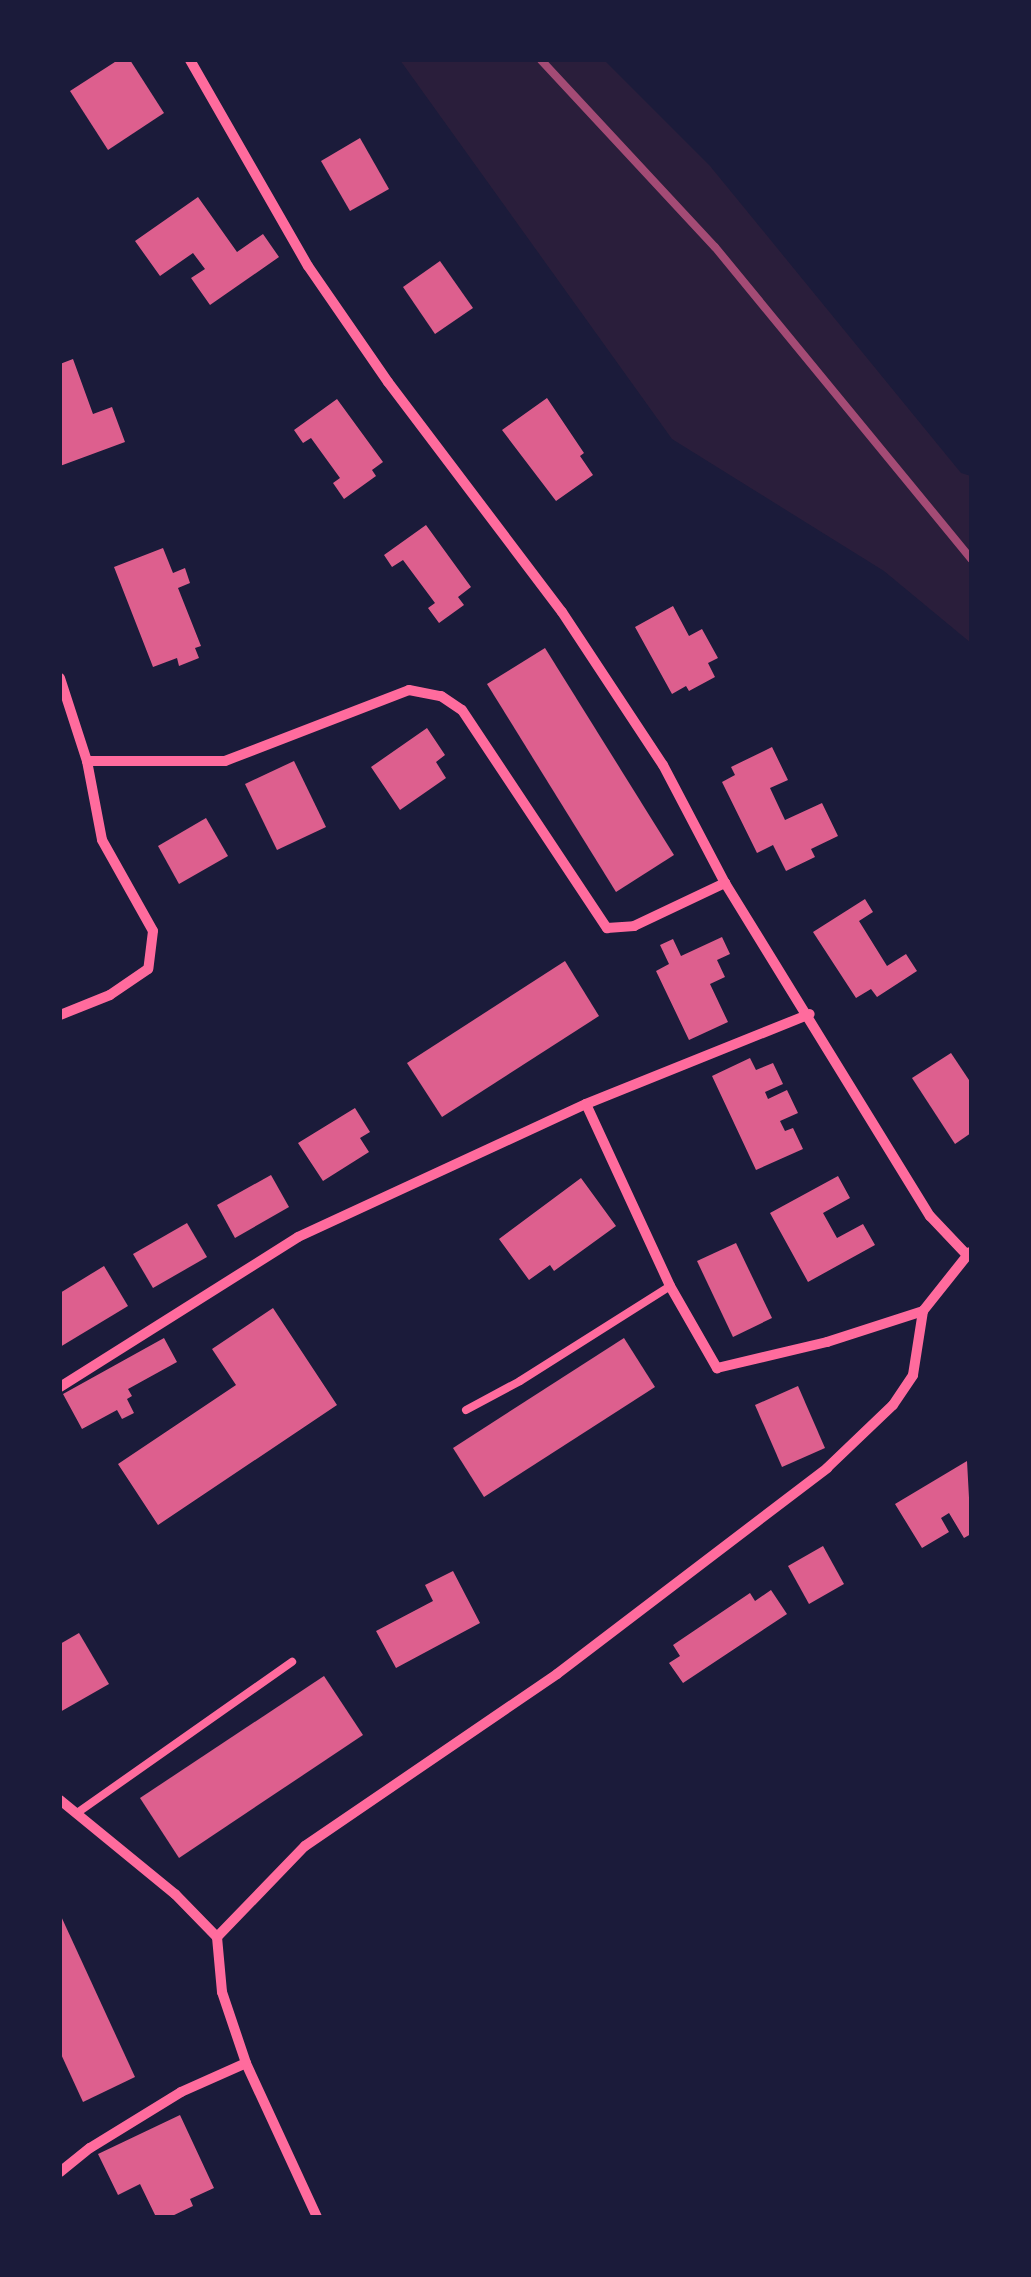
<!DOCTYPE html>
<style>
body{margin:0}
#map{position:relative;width:1031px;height:2277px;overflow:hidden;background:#1b1b3a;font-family:"Open Sans",sans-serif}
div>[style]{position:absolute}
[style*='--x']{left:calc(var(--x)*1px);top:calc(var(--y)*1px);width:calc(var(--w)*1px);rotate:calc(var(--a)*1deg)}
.green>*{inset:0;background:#2a1e3b}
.building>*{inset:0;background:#dd5f8e}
.service>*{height:8px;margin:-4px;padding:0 4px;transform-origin:4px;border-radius:4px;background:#ff6b9d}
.minor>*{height:10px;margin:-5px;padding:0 5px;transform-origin:5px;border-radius:5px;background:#ff6b9d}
.rail>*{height:8px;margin:-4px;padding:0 4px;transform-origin:4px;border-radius:4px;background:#a44b75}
span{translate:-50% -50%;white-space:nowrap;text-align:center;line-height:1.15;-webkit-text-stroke:10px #1b1b3a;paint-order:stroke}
.frame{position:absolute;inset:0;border:62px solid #1b1b3a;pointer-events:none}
</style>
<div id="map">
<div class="green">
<i style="clip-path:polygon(400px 60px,604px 60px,710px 166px,961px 473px,971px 476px,971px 643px,884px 571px,672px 439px)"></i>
</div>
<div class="building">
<i style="clip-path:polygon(118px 60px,130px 60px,164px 113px,108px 150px,70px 91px)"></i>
<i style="clip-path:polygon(360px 138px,389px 189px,350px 211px,321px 161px)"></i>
<i style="clip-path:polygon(198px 197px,237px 252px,263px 234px,279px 257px,210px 305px,191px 278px,205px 269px,193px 253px,160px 276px,135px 241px)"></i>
<i style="clip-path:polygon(440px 261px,473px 308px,435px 334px,403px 287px)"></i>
<i style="clip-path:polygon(73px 359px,93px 414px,112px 407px,125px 442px,60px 466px,60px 364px)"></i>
<i style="clip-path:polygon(547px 398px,584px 453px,580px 456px,593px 475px,556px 501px,502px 430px)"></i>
<i style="clip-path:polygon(337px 399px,383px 462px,372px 470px,376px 476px,344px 499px,333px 483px,340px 478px,311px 438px,303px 443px,294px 430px)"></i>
<i style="clip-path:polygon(426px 525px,471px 587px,458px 597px,464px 605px,439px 623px,428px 608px,435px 603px,403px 560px,392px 567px,384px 555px)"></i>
<i style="clip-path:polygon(163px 548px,173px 573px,185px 568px,190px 583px,178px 588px,201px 646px,195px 648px,199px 658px,179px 666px,177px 658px,153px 667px,114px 567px)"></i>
<i style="clip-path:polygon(673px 606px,689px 636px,702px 629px,718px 658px,708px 663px,715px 677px,689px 691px,686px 686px,672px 694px,635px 627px)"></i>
<i style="clip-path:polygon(545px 648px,674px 855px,616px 892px,487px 684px)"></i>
<i style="clip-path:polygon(427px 728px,445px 755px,436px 762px,446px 778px,400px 810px,371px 767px)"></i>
<i style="clip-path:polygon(772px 747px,788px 780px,770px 788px,785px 820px,822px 803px,838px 836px,811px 849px,815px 857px,786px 871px,773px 845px,757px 853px,722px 782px,735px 775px,731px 767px)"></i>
<i style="clip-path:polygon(294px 761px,326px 827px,277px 850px,245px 784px)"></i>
<i style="clip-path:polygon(206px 818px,228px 856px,179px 884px,158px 846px)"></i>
<i style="clip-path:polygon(865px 899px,873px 912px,859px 921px,887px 966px,906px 954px,917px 971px,877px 997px,871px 989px,856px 998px,813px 932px)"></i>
<i style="clip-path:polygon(722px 937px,730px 954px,717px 960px,725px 977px,710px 984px,728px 1022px,689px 1040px,656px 971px,669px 964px,660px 945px,673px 939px,681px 956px)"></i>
<i style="clip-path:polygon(565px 961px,599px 1016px,442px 1117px,407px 1063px)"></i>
<i style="clip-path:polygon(951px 1053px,971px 1083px,971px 1133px,955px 1144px,912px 1078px)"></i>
<i style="clip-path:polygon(750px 1058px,756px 1070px,773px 1063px,783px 1084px,765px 1092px,768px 1099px,787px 1090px,798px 1113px,780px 1121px,785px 1131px,793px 1128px,803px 1149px,756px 1170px,712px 1076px)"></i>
<i style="clip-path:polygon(355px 1108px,370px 1132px,360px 1138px,369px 1152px,323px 1181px,298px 1143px)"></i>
<i style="clip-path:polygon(271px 1175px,289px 1207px,235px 1238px,217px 1205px)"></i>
<i style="clip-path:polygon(838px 1176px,850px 1198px,823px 1213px,837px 1238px,863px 1224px,875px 1245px,808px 1282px,770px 1213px)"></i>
<i style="clip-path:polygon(581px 1178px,616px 1226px,554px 1271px,550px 1265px,529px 1280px,499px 1239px)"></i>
<i style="clip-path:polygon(187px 1223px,207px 1257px,153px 1288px,133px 1254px)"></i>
<i style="clip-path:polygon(736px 1243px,772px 1318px,733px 1337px,697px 1261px)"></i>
<i style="clip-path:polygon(104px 1266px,128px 1306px,60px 1347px,60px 1293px)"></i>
<i style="clip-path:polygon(273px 1308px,337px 1405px,158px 1525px,118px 1464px,236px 1385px,212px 1349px)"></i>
<i style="clip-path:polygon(164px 1338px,177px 1362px,128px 1389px,132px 1396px,127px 1399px,134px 1413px,122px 1419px,117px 1410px,82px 1429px,63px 1394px)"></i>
<i style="clip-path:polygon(624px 1338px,655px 1387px,484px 1497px,453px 1448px)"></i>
<i style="clip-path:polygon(798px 1386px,825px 1448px,782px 1467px,755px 1405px)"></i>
<i style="clip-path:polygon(967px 1461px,971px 1534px,964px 1538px,949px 1513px,941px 1518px,949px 1532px,922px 1548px,895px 1504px)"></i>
<i style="clip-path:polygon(823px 1546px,844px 1584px,809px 1604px,788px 1566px)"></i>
<i style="clip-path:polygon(453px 1571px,480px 1623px,396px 1668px,376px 1631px,433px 1601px,425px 1585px)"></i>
<i style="clip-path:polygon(771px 1590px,787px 1614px,683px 1683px,669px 1663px,680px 1656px,673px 1645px,750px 1593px,755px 1601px)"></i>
<i style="clip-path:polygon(79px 1633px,109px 1684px,60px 1712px,60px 1644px)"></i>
<i style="clip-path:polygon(324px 1676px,363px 1735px,179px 1858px,140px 1798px)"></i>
<i style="clip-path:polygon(60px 1914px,135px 2077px,83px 2102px,60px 2052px)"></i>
<i style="clip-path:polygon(180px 2115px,214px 2188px,190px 2199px,193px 2206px,170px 2217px,156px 2217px,140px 2184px,118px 2195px,98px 2154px)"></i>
</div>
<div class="service">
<i style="--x:466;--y:1410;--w:61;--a:-28.2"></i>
<i style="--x:520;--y:1381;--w:178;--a:-32.3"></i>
<i style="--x:77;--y:1813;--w:263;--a:-35.1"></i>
</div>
<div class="minor">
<i style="--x:190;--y:60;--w:237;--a:60.2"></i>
<i style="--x:308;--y:266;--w:141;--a:55.4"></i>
<i style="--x:388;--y:382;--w:288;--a:52.9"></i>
<i style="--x:562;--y:612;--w:183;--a:56.6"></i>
<i style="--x:663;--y:765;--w:133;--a:62.3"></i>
<i style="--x:725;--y:883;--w:391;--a:58.4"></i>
<i style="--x:930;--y:1216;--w:52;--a:46.5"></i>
<i style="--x:60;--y:678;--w:87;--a:72"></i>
<i style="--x:87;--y:761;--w:80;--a:79.2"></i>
<i style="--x:102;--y:840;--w:104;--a:60.7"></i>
<i style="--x:153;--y:931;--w:38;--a:97"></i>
<i style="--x:148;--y:969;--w:46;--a:145.6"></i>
<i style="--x:110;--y:995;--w:54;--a:158.2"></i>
<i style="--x:87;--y:761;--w:138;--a:0"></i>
<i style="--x:225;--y:761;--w:197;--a:-21.1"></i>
<i style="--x:409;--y:690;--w:33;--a:11"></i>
<i style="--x:441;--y:696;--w:25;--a:34"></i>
<i style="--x:462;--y:710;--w:262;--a:56.4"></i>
<i style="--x:607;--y:928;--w:27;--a:-4"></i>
<i style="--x:634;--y:926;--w:101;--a:-25.3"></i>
<i style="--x:586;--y:1104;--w:241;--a:-21.9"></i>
<i style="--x:60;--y:1387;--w:281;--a:-32.2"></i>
<i style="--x:298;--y:1237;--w:317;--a:-24.8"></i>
<i style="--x:586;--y:1104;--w:200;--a:65.2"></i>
<i style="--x:670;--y:1286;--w:95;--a:60.2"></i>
<i style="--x:717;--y:1368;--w:113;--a:-13.3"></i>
<i style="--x:827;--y:1342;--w:101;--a:-17.9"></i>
<i style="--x:60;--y:1800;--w:149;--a:39.3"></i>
<i style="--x:175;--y:1894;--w:60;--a:45.7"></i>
<i style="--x:60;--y:2172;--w:38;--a:-39"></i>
<i style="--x:90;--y:2148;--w:107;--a:-31.6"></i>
<i style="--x:181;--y:2092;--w:71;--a:-24"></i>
<i style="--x:317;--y:2217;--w:170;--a:-114.8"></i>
<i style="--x:246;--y:2063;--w:75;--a:-108.7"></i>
<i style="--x:222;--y:1992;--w:55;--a:-95.2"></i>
<i style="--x:217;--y:1937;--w:127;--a:-46"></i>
<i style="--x:305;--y:1846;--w:305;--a:-34.3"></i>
<i style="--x:557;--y:1674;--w:340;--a:-37.3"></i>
<i style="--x:827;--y:1468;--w:91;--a:-43.7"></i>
<i style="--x:893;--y:1405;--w:36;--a:-56"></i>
<i style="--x:913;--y:1375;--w:65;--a:-81.1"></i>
<i style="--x:923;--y:1311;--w:75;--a:-51.5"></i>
</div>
<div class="rail">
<i style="--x:541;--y:60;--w:255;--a:47.1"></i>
<i style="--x:715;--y:247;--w:404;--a:50.6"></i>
</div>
<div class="frame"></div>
</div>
